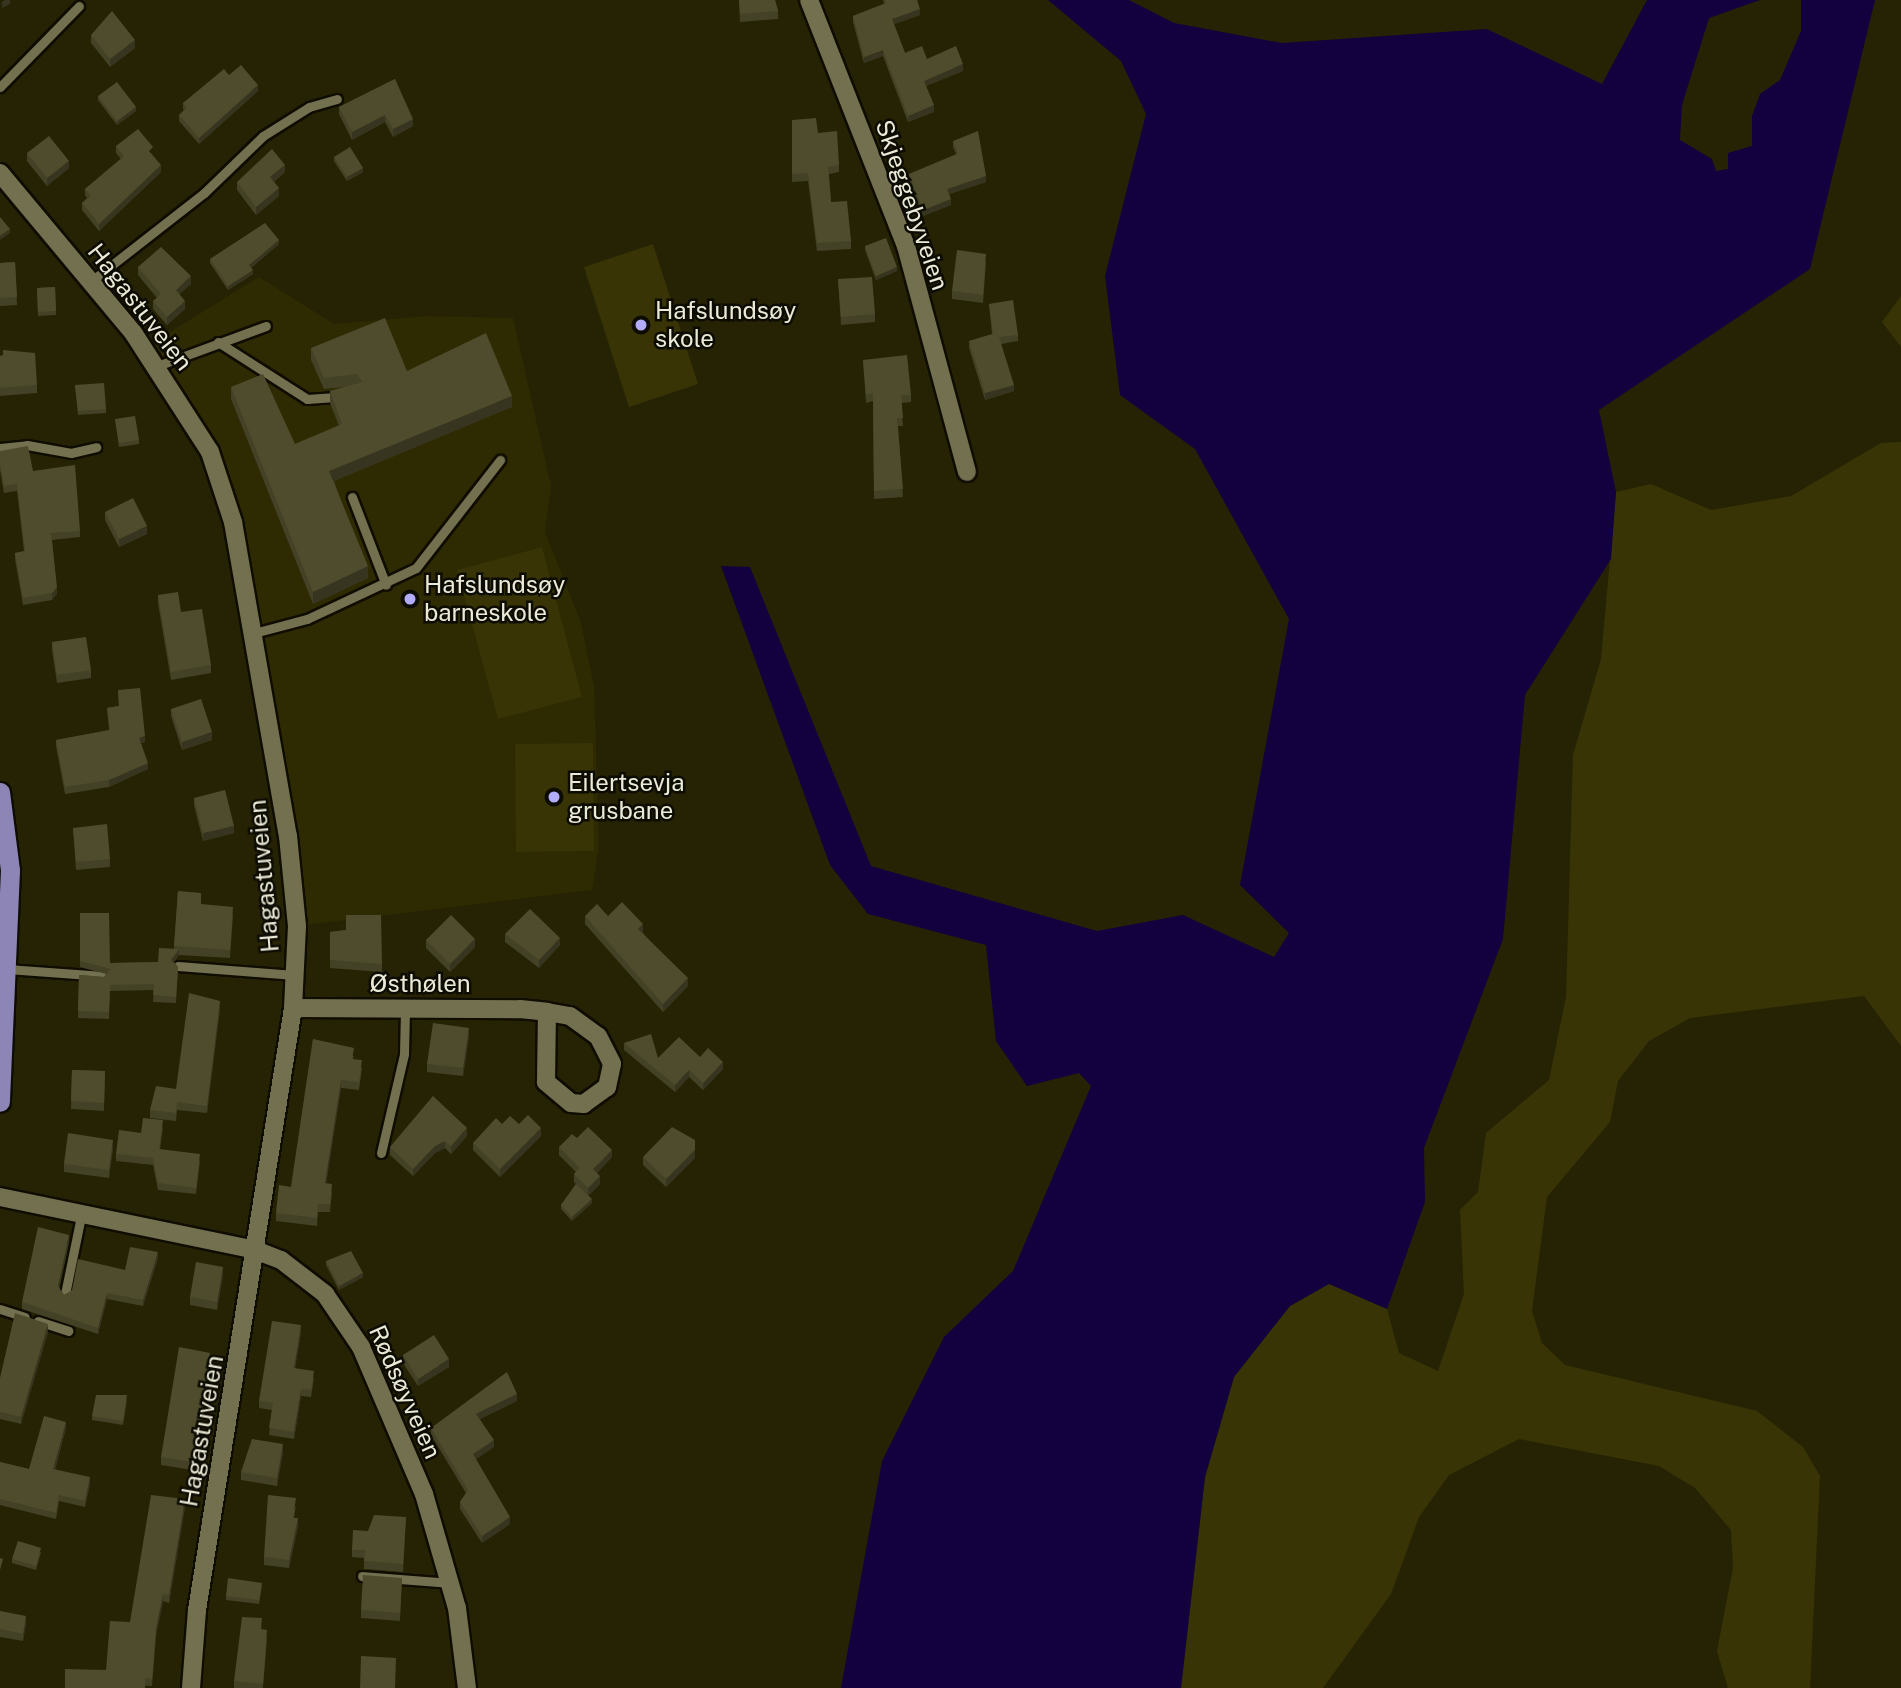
<!DOCTYPE html>
<meta charset="utf-8">
<style>
body{margin:0}
#map{position:relative;width:1901px;height:1688px;overflow:hidden;background:#262304;font-family:"Public Sans",sans-serif}
div>[style]{position:absolute}
[style*='--x']{left:calc(var(--x)*1px);top:calc(var(--y)*1px);width:calc(var(--w)*1px);rotate:calc(var(--a)*1deg)}
.built>*{inset:0;background:#2e2a01}
.green>*{inset:0;background:#383406}
.water>*{inset:0;background:#13003e}
.roads{filter:drop-shadow(2px 0 #0f0c00) drop-shadow(-2px 0 #0f0c00) drop-shadow(0 2px #0f0c00) drop-shadow(0 -2px #0f0c00)}
.service>*{height:9px;margin:-4.5px;padding:0 4.5px;transform-origin:4.5px;border-radius:4.5px;background:#73704f}
.minor>*{height:18px;margin:-9px;padding:0 9px;transform-origin:9px;border-radius:9px;background:#73704f}
.primary>*{height:19px;margin:-9.5px;padding:0 9.5px;transform-origin:9.5px;border-radius:9.5px;background:#8c85b6}
.wall>*{inset:0;background:#434126}
.shaded-wall>*{inset:0;background:#37351f}
.building>*{inset:0;background:#4e4c2c}
.dots>*{width:19px;height:19px;translate:-50% -50%;box-sizing:border-box;border:4px solid #0d0c02;border-radius:50%}
span{translate:-50% -50%;white-space:nowrap;text-align:center;line-height:1.15;-webkit-text-stroke:5px #0d0c02;paint-order:stroke}
.street-label{font-size:24px;color:#ebead8}
.poi-label{font-size:24px;color:#ebead8}
.left{translate:0 -50%;text-align:left}
</style>
<div id="map">
<div class="built">
<i style="clip-path:polygon(259px 277px,334px 324px,427px 316px,513px 318px,551px 486px,545px 532px,581px 623px,594px 686px,599px 846px,592px 890px,297px 926px,222px 484px,144px 348px)"></i>
</div>
<div class="green">
<i style="clip-path:polygon(653px 244px,698px 384px,629px 407px,584px 267px)"></i>
<i style="clip-path:polygon(1901px 296px,1901px 347px,1882px 322px)"></i>
<i style="clip-path:polygon(1901px 442px,1901px 1046px,1864px 996px,1690px 1018px,1649px 1041px,1618px 1081px,1610px 1122px,1547px 1197px,1532px 1311px,1542px 1343px,1565px 1365px,1757px 1411px,1803px 1447px,1820px 1476px,1810px 1688px,1728px 1688px,1717px 1651px,1733px 1568px,1731px 1530px,1695px 1488px,1659px 1466px,1519px 1439px,1449px 1475px,1419px 1517px,1391px 1594px,1323px 1688px,1181px 1688px,1205px 1477px,1234px 1377px,1290px 1306px,1330px 1283px,1387px 1309px,1399px 1353px,1438px 1371px,1464px 1294px,1460px 1210px,1478px 1192px,1486px 1133px,1549px 1080px,1566px 997px,1573px 755px,1601px 659px,1616px 492px,1651px 484px,1711px 510px,1791px 496px,1881px 443px)"></i>
<i style="clip-path:polygon(542px 547px,582px 697px,498px 719px,457px 570px)"></i>
<i style="clip-path:polygon(593px 743px,594px 851px,516px 852px,515px 744px)"></i>
</div>
<div class="water">
<i style="clip-path:polygon(1048px 0,1129px 0,1174px 23px,1282px 43px,1487px 29px,1602px 84px,1647px 0,1760px 0,1709px 18px,1682px 105px,1680px 140px,1712px 159px,1716px 171px,1728px 169px,1728px 153px,1752px 146px,1752px 116px,1760px 94px,1780px 80px,1801px 31px,1801px 0,1875px 0,1810px 269px,1599px 410px,1616px 492px,1611px 559px,1525px 695px,1503px 939px,1424px 1148px,1425px 1202px,1387px 1309px,1329px 1284px,1290px 1306px,1234px 1377px,1205px 1477px,1181px 1688px,841px 1688px,882px 1461px,944px 1337px,1013px 1271px,1091px 1086px,1079px 1073px,1027px 1086px,996px 1041px,986px 945px,868px 914px,830px 865px,721px 566px,750px 567px,871px 866px,1097px 931px,1183px 915px,1274px 957px,1289px 933px,1240px 885px,1289px 619px,1195px 449px,1120px 395px,1105px 276px,1146px 114px,1121px 61px)"></i>
</div>
<div class="roads">
<div class="service">
<i style="--x:0;--y:87;--w:113;--a:-45.7"></i>
<i style="--x:90;--y:282;--w:145;--a:-38"></i>
<i style="--x:204;--y:193;--w:82;--a:-44"></i>
<i style="--x:263;--y:136;--w:54;--a:-32.2"></i>
<i style="--x:309;--y:107;--w:29;--a:-16"></i>
<i style="--x:218;--y:342;--w:106;--a:32.6"></i>
<i style="--x:307;--y:399;--w:32;--a:-4"></i>
<i style="--x:157;--y:366;--w:116;--a:-20.2"></i>
<i style="--x:0;--y:448;--w:27;--a:-6"></i>
<i style="--x:27;--y:445;--w:45;--a:10.3"></i>
<i style="--x:71;--y:453;--w:26;--a:-13"></i>
<i style="--x:352;--y:497;--w:94;--a:68.9"></i>
<i style="--x:254;--y:633;--w:55;--a:-14.8"></i>
<i style="--x:307;--y:619;--w:120;--a:-25.1"></i>
<i style="--x:416;--y:568;--w:137;--a:-52.1"></i>
<i style="--x:178;--y:966;--w:117;--a:4.4"></i>
<i style="--x:7;--y:969;--w:97;--a:4.1"></i>
<i style="--x:381;--y:1153;--w:102;--a:-76.9"></i>
<i style="--x:404;--y:1054;--w:45;--a:-88.7"></i>
<i style="--x:65;--y:1294;--w:85;--a:-78.4"></i>
<i style="--x:0;--y:1309;--w:26;--a:18"></i>
<i style="--x:38;--y:1321;--w:32;--a:18"></i>
<i style="--x:362;--y:1576;--w:88;--a:4.5"></i>
</div>
<div class="minor">
<i style="--x:809;--y:0;--w:264;--a:68.5"></i>
<i style="--x:906;--y:246;--w:234;--a:74.9"></i>
<i style="--x:0;--y:173;--w:209;--a:50.2"></i>
<i style="--x:134;--y:334;--w:140;--a:57.2"></i>
<i style="--x:210;--y:452;--w:74;--a:71.8"></i>
<i style="--x:233;--y:522;--w:319;--a:80.1"></i>
<i style="--x:288;--y:836;--w:90;--a:84.3"></i>
<i style="--x:297;--y:926;--w:82;--a:92.8"></i>
<i style="--x:293;--y:1008;--w:610;--a:99.06"></i>
<i style="--x:197;--y:1610;--w:78;--a:94.4"></i>
<i style="--x:293;--y:1008;--w:227;--a:0.3"></i>
<i style="--x:520;--y:1009;--w:27;--a:6"></i>
<i style="--x:547;--y:1012;--w:23;--a:10"></i>
<i style="--x:570;--y:1016;--w:34;--a:36"></i>
<i style="--x:598;--y:1036;--w:31;--a:63"></i>
<i style="--x:612;--y:1064;--w:24;--a:102"></i>
<i style="--x:607;--y:1087;--w:29;--a:144"></i>
<i style="--x:584;--y:1104;--w:13;--a:-176"></i>
<i style="--x:571;--y:1103;--w:33;--a:-140"></i>
<i style="--x:546;--y:1082;--w:70;--a:-89.2"></i>
<i style="--x:0;--y:1197;--w:260;--a:11.7"></i>
<i style="--x:255;--y:1250;--w:28;--a:21"></i>
<i style="--x:281;--y:1260;--w:56;--a:37.7"></i>
<i style="--x:325;--y:1294;--w:64;--a:55.8"></i>
<i style="--x:361;--y:1347;--w:160;--a:66.8"></i>
<i style="--x:424;--y:1494;--w:119;--a:73.9"></i>
<i style="--x:457;--y:1608;--w:81;--a:82.9"></i>
</div>
<div class="primary">
<i style="--x:0;--y:792;--w:79;--a:82.7"></i>
<i style="--x:10;--y:870;--w:232;--a:92.5"></i>
</div>
</div>
<div class="wall">
<i style="clip-path:polygon(739px 0,775px 0,778px 11px,778px 19px,740px 22px)"></i>
<i style="clip-path:polygon(883px 0,917px 0,920px 15px,894px 24px,905px 53px,927px 59px,963px 71px,926px 86px,934px 112px,908px 122px,883px 56px,864px 63px,853px 22px,853px 16px,884px 4px)"></i>
<i style="clip-path:polygon(91px 35px,135px 48px,110px 67px,91px 43px)"></i>
<i style="clip-path:polygon(229px 75px,258px 91px,199px 144px,179px 121px,179px 115px,184px 110px,183px 109px,183px 103px)"></i>
<i style="clip-path:polygon(395px 79px,413px 126px,393px 137px,385px 122px,352px 140px,339px 114px,339px 107px)"></i>
<i style="clip-path:polygon(98px 96px,136px 111px,117px 125px,98px 100px)"></i>
<i style="clip-path:polygon(792px 120px,839px 165px,839px 172px,829px 174px,831px 202px,851px 241px,851px 249px,817px 251px,808px 181px,792px 182px)"></i>
<i style="clip-path:polygon(953px 141px,986px 182px,949px 194px,951px 205px,923px 216px,909px 180px,909px 174px,956px 154px,953px 147px)"></i>
<i style="clip-path:polygon(116px 146px,153px 154px,152px 154px,161px 172px,99px 231px,82px 210px,82px 203px,87px 198px,85px 195px,85px 189px,121px 159px,116px 153px)"></i>
<i style="clip-path:polygon(27px 153px,69px 168px,47px 186px,27px 161px)"></i>
<i style="clip-path:polygon(334px 157px,363px 172px,347px 181px,334px 161px)"></i>
<i style="clip-path:polygon(285px 172px,274px 182px,279px 196px,256px 215px,237px 190px,237px 182px)"></i>
<i style="clip-path:polygon(279px 244px,251px 268px,253px 274px,228px 290px,210px 263px,210px 259px)"></i>
<i style="clip-path:polygon(865px 246px,897px 271px,876px 280px,865px 250px)"></i>
<i style="clip-path:polygon(15px 262px,17px 305px,0 306px,0 263px)"></i>
<i style="clip-path:polygon(986px 262px,983px 303px,952px 299px,952px 291px)"></i>
<i style="clip-path:polygon(138px 267px,191px 284px,179px 294px,185px 309px,167px 325px,153px 309px,153px 301px,157px 298px,138px 275px)"></i>
<i style="clip-path:polygon(838px 279px,875px 314px,875px 322px,841px 325px)"></i>
<i style="clip-path:polygon(55px 287px,56px 315px,38px 316px,37px 288px)"></i>
<i style="clip-path:polygon(989px 304px,1018px 335px,1018px 341px,1001px 344px,1014px 391px,985px 400px,969px 348px,969px 341px,992px 334px)"></i>
<i style="clip-path:polygon(311px 348px,407px 371px,512px 407px,334px 481px,368px 578px,313px 604px,231px 399px,231px 387px,295px 444px,339px 426px,330px 403px,330px 391px,345px 387px,324px 389px,311px 360px)"></i>
<i style="clip-path:polygon(0 356px,37px 385px,37px 393px,0 396px)"></i>
<i style="clip-path:polygon(863px 360px,911px 395px,911px 402px,901px 403px,903px 426px,898px 426px,903px 497px,874px 499px,873px 401px,866px 403px)"></i>
<i style="clip-path:polygon(75px 385px,106px 409px,106px 413px,78px 415px)"></i>
<i style="clip-path:polygon(115px 419px,139px 440px,139px 444px,119px 447px)"></i>
<i style="clip-path:polygon(0 451px,33px 471px,80px 531px,80px 537px,52px 540px,57px 594px,52px 600px,23px 605px,15px 559px,15px 553px,24px 551px,17px 491px,4px 493px,0 470px)"></i>
<i style="clip-path:polygon(105px 512px,147px 534px,119px 547px,105px 520px)"></i>
<i style="clip-path:polygon(158px 595px,181px 612px,211px 665px,211px 673px,171px 680px,158px 603px)"></i>
<i style="clip-path:polygon(52px 642px,91px 670px,91px 678px,57px 683px,52px 650px)"></i>
<i style="clip-path:polygon(118px 690px,145px 742px,141px 743px,148px 769px,109px 787px,65px 794px,56px 746px,56px 740px,109px 730px,107px 708px,119px 706px)"></i>
<i style="clip-path:polygon(171px 709px,212px 740px,182px 750px,171px 716px)"></i>
<i style="clip-path:polygon(194px 798px,234px 833px,203px 841px,194px 805px)"></i>
<i style="clip-path:polygon(73px 828px,110px 859px,110px 867px,76px 870px)"></i>
<i style="clip-path:polygon(178px 891px,201px 904px,233px 915px,230px 958px,179px 955px,174px 962px,178px 967px,176px 1003px,153px 1002px,154px 990px,110px 991px,109px 1019px,78px 1018px,79px 975px,104px 977px,106px 974px,80px 967px,80px 913px,110px 963px,158px 962px,174px 949px)"></i>
<i style="clip-path:polygon(585px 916px,608px 916px,643px 932px,643px 933px,688px 986px,663px 1012px,585px 924px)"></i>
<i style="clip-path:polygon(346px 930px,382px 964px,382px 972px,330px 968px,330px 932px)"></i>
<i style="clip-path:polygon(505px 934px,560px 945px,539px 968px,505px 942px)"></i>
<i style="clip-path:polygon(426px 940px,475px 947px,450px 972px,426px 948px)"></i>
<i style="clip-path:polygon(220px 1009px,207px 1113px,177px 1110px,176px 1121px,150px 1118px,150px 1110px,176px 1089px)"></i>
<i style="clip-path:polygon(469px 1036px,463px 1076px,427px 1072px,427px 1064px)"></i>
<i style="clip-path:polygon(313px 1039px,354px 1056px,353px 1059px,362px 1068px,359px 1090px,341px 1088px,326px 1183px,332px 1192px,330px 1212px,318px 1212px,317px 1226px,276px 1221px,276px 1213px,291px 1187px)"></i>
<i style="clip-path:polygon(624px 1043px,658px 1058px,700px 1057px,723px 1069px,703px 1090px,689px 1077px,675px 1092px,624px 1050px)"></i>
<i style="clip-path:polygon(72px 1070px,105px 1071px,104px 1111px,71px 1109px)"></i>
<i style="clip-path:polygon(519px 1124px,541px 1136px,500px 1177px,473px 1150px,473px 1143px)"></i>
<i style="clip-path:polygon(163px 1127px,160px 1149px,200px 1161px,196px 1194px,158px 1190px,153px 1165px,116px 1161px,116px 1154px,141px 1133px)"></i>
<i style="clip-path:polygon(467px 1136px,451px 1154px,445px 1148px,435px 1153px,413px 1176px,390px 1155px,390px 1147px)"></i>
<i style="clip-path:polygon(577px 1138px,612px 1157px,597px 1173px,600px 1184px,588px 1196px,592px 1203px,572px 1221px,561px 1209px,561px 1205px,576px 1184px,574px 1182px,574px 1174px,576px 1172px,559px 1155px,559px 1147px)"></i>
<i style="clip-path:polygon(113px 1148px,109px 1178px,64px 1172px,64px 1164px)"></i>
<i style="clip-path:polygon(643px 1157px,695px 1158px,666px 1187px,643px 1165px)"></i>
<i style="clip-path:polygon(69px 1242px,59px 1288px,64px 1295px,158px 1258px,143px 1306px,107px 1299px,98px 1334px,22px 1309px,22px 1302px)"></i>
<i style="clip-path:polygon(326px 1261px,363px 1277px,339px 1290px,326px 1265px)"></i>
<i style="clip-path:polygon(223px 1275px,217px 1310px,190px 1305px,190px 1297px)"></i>
<i style="clip-path:polygon(48px 1332px,21px 1424px,0 1419px,0 1378px)"></i>
<i style="clip-path:polygon(301px 1332px,295px 1368px,314px 1378px,311px 1397px,301px 1396px,294px 1439px,269px 1435px,272px 1410px,259px 1408px,259px 1401px)"></i>
<i style="clip-path:polygon(403px 1355px,449px 1367px,418px 1386px,403px 1363px)"></i>
<i style="clip-path:polygon(210px 1361px,192px 1470px,161px 1465px,161px 1457px)"></i>
<i style="clip-path:polygon(127px 1399px,123px 1425px,92px 1420px,92px 1416px)"></i>
<i style="clip-path:polygon(517px 1401px,480px 1419px,494px 1447px,476px 1459px,510px 1524px,482px 1543px,460px 1509px,460px 1502px,466px 1493px,431px 1435px,431px 1428px)"></i>
<i style="clip-path:polygon(66px 1428px,55px 1470px,90px 1484px,85px 1507px,59px 1501px,56px 1519px,0 1505px,0 1462px,29px 1469px)"></i>
<i style="clip-path:polygon(283px 1452px,277px 1486px,241px 1480px,241px 1472px)"></i>
<i style="clip-path:polygon(296px 1506px,294px 1518px,298px 1526px,289px 1568px,264px 1565px,264px 1557px)"></i>
<i style="clip-path:polygon(185px 1507px,169px 1603px,163px 1601px,156px 1636px,152px 1686px,145px 1686px,106px 1670px,130px 1622px)"></i>
<i style="clip-path:polygon(406px 1517px,403px 1572px,364px 1569px,364px 1558px,352px 1557px,352px 1550px,368px 1531px)"></i>
<i style="clip-path:polygon(41px 1552px,36px 1570px,12px 1563px,12px 1559px)"></i>
<i style="clip-path:polygon(402px 1578px,400px 1621px,361px 1618px,361px 1610px)"></i>
<i style="clip-path:polygon(262px 1586px,259px 1604px,226px 1600px,226px 1596px)"></i>
<i style="clip-path:polygon(0 1611px,26px 1623px,23px 1641px,0 1637px)"></i>
<i style="clip-path:polygon(267px 1638px,263px 1688px,234px 1688px,234px 1681px)"></i>
</div>
<div class="shaded-wall">
<i style="clip-path:polygon(5px 0,10px 0,10px 4px,2px 8px,2px 2px)"></i>
<i style="clip-path:polygon(920px 9px,920px 15px,892px 25px,892px 19px)"></i>
<i style="clip-path:polygon(135px 40px,135px 48px,110px 67px,110px 59px)"></i>
<i style="clip-path:polygon(883px 50px,883px 56px,864px 63px,864px 57px)"></i>
<i style="clip-path:polygon(963px 64px,963px 71px,924px 87px,924px 81px)"></i>
<i style="clip-path:polygon(258px 85px,258px 91px,199px 144px,199px 138px)"></i>
<i style="clip-path:polygon(934px 105px,934px 112px,908px 122px,908px 116px)"></i>
<i style="clip-path:polygon(136px 107px,136px 111px,117px 125px,117px 121px)"></i>
<i style="clip-path:polygon(385px 115px,385px 122px,352px 140px,352px 132px)"></i>
<i style="clip-path:polygon(413px 119px,413px 126px,393px 137px,393px 129px)"></i>
<i style="clip-path:polygon(69px 161px,69px 168px,47px 186px,47px 178px)"></i>
<i style="clip-path:polygon(161px 165px,161px 172px,99px 231px,99px 224px)"></i>
<i style="clip-path:polygon(285px 165px,285px 172px,270px 185px,270px 177px)"></i>
<i style="clip-path:polygon(363px 168px,363px 172px,347px 181px,347px 177px)"></i>
<i style="clip-path:polygon(986px 176px,986px 182px,947px 195px,947px 189px)"></i>
<i style="clip-path:polygon(279px 188px,279px 196px,256px 215px,256px 207px)"></i>
<i style="clip-path:polygon(951px 199px,951px 205px,923px 216px,923px 210px)"></i>
<i style="clip-path:polygon(10px 229px,10px 233px,0 240px,0 236px)"></i>
<i style="clip-path:polygon(279px 240px,279px 244px,249px 269px,249px 265px)"></i>
<i style="clip-path:polygon(897px 267px,897px 271px,876px 280px,876px 276px)"></i>
<i style="clip-path:polygon(253px 270px,253px 274px,228px 290px,228px 286px)"></i>
<i style="clip-path:polygon(191px 276px,191px 284px,176px 298px,176px 290px)"></i>
<i style="clip-path:polygon(185px 301px,185px 309px,167px 325px,167px 317px)"></i>
<i style="clip-path:polygon(1014px 385px,1014px 391px,985px 400px,985px 393px)"></i>
<i style="clip-path:polygon(512px 396px,512px 407px,329px 483px,329px 471px)"></i>
<i style="clip-path:polygon(147px 526px,147px 534px,119px 547px,119px 539px)"></i>
<i style="clip-path:polygon(368px 566px,368px 578px,313px 604px,313px 592px)"></i>
<i style="clip-path:polygon(57px 587px,57px 594px,52px 600px,52px 593px)"></i>
<i style="clip-path:polygon(212px 732px,212px 740px,182px 750px,182px 742px)"></i>
<i style="clip-path:polygon(145px 736px,145px 742px,139px 744px,139px 738px)"></i>
<i style="clip-path:polygon(148px 763px,148px 769px,109px 787px,109px 780px)"></i>
<i style="clip-path:polygon(234px 826px,234px 833px,203px 841px,203px 833px)"></i>
<i style="clip-path:polygon(643px 924px,643px 932px,638px 937px,638px 929px)"></i>
<i style="clip-path:polygon(560px 938px,560px 945px,539px 968px,539px 960px)"></i>
<i style="clip-path:polygon(475px 939px,475px 947px,450px 972px,450px 964px)"></i>
<i style="clip-path:polygon(179px 949px,179px 955px,171px 966px,171px 960px)"></i>
<i style="clip-path:polygon(688px 978px,688px 986px,663px 1012px,663px 1004px)"></i>
<i style="clip-path:polygon(220px 1001px,220px 1009px,207px 1113px,207px 1106px)"></i>
<i style="clip-path:polygon(469px 1028px,469px 1036px,463px 1076px,463px 1068px)"></i>
<i style="clip-path:polygon(723px 1062px,723px 1069px,703px 1090px,703px 1083px)"></i>
<i style="clip-path:polygon(689px 1070px,689px 1077px,675px 1092px,675px 1085px)"></i>
<i style="clip-path:polygon(341px 1080px,341px 1088px,325px 1191px,325px 1183px)"></i>
<i style="clip-path:polygon(467px 1128px,467px 1136px,451px 1154px,451px 1146px)"></i>
<i style="clip-path:polygon(541px 1128px,541px 1136px,500px 1177px,500px 1169px)"></i>
<i style="clip-path:polygon(113px 1140px,113px 1148px,109px 1178px,109px 1170px)"></i>
<i style="clip-path:polygon(445px 1141px,445px 1148px,435px 1153px,413px 1176px,413px 1169px,435px 1146px)"></i>
<i style="clip-path:polygon(612px 1150px,612px 1157px,593px 1177px,593px 1169px)"></i>
<i style="clip-path:polygon(695px 1150px,695px 1158px,666px 1187px,666px 1179px)"></i>
<i style="clip-path:polygon(600px 1176px,600px 1184px,588px 1196px,588px 1188px)"></i>
<i style="clip-path:polygon(592px 1199px,592px 1203px,572px 1221px,572px 1217px)"></i>
<i style="clip-path:polygon(69px 1235px,69px 1242px,58px 1293px,58px 1286px)"></i>
<i style="clip-path:polygon(158px 1252px,158px 1258px,143px 1306px,143px 1300px)"></i>
<i style="clip-path:polygon(223px 1267px,223px 1275px,217px 1310px,217px 1302px)"></i>
<i style="clip-path:polygon(363px 1273px,363px 1277px,339px 1290px,339px 1286px)"></i>
<i style="clip-path:polygon(107px 1293px,107px 1299px,98px 1334px,98px 1328px)"></i>
<i style="clip-path:polygon(48px 1324px,48px 1332px,21px 1424px,21px 1417px)"></i>
<i style="clip-path:polygon(301px 1325px,301px 1332px,294px 1375px,294px 1368px)"></i>
<i style="clip-path:polygon(210px 1353px,210px 1361px,192px 1470px,192px 1462px)"></i>
<i style="clip-path:polygon(449px 1359px,449px 1367px,418px 1386px,418px 1379px)"></i>
<i style="clip-path:polygon(301px 1389px,301px 1396px,294px 1439px,294px 1432px)"></i>
<i style="clip-path:polygon(517px 1394px,517px 1401px,476px 1421px,476px 1414px)"></i>
<i style="clip-path:polygon(66px 1422px,66px 1428px,53px 1476px,53px 1469px)"></i>
<i style="clip-path:polygon(494px 1440px,494px 1447px,473px 1461px,473px 1454px)"></i>
<i style="clip-path:polygon(283px 1444px,283px 1452px,277px 1486px,277px 1478px)"></i>
<i style="clip-path:polygon(90px 1477px,90px 1484px,85px 1507px,85px 1501px)"></i>
<i style="clip-path:polygon(185px 1499px,185px 1507px,169px 1603px,169px 1595px)"></i>
<i style="clip-path:polygon(510px 1517px,510px 1524px,482px 1543px,482px 1536px)"></i>
<i style="clip-path:polygon(298px 1518px,298px 1526px,289px 1568px,289px 1560px)"></i>
<i style="clip-path:polygon(163px 1594px,163px 1601px,156px 1636px,152px 1686px,156px 1628px)"></i>
<i style="clip-path:polygon(26px 1616px,26px 1623px,23px 1641px,23px 1634px)"></i>
</div>
<div class="building">
<i style="clip-path:polygon(739px 0,775px 0,778px 11px,740px 14px)"></i>
<i style="clip-path:polygon(885px 0,917px 0,920px 9px,892px 19px,905px 53px,922px 46px,927px 59px,956px 46px,963px 64px,924px 81px,934px 105px,908px 116px,883px 50px,864px 57px,853px 16px,886px 3px)"></i>
<i style="clip-path:polygon(112px 11px,135px 40px,110px 59px,91px 35px)"></i>
<i style="clip-path:polygon(241px 65px,258px 85px,199px 138px,179px 115px,187px 108px,183px 103px,224px 69px,229px 75px)"></i>
<i style="clip-path:polygon(395px 79px,413px 119px,393px 129px,385px 115px,352px 132px,339px 107px)"></i>
<i style="clip-path:polygon(117px 82px,136px 107px,117px 121px,98px 96px)"></i>
<i style="clip-path:polygon(816px 118px,818px 133px,837px 131px,839px 165px,828px 167px,831px 202px,847px 201px,851px 241px,817px 243px,808px 173px,792px 174px,792px 120px)"></i>
<i style="clip-path:polygon(138px 129px,153px 147px,149px 151px,161px 165px,99px 224px,82px 203px,91px 196px,85px 189px,124px 156px,116px 146px)"></i>
<i style="clip-path:polygon(978px 131px,986px 176px,947px 189px,951px 199px,923px 210px,909px 174px,958px 154px,953px 141px)"></i>
<i style="clip-path:polygon(49px 136px,69px 161px,47px 178px,27px 153px)"></i>
<i style="clip-path:polygon(350px 147px,363px 168px,347px 177px,334px 157px)"></i>
<i style="clip-path:polygon(272px 149px,285px 165px,270px 177px,279px 188px,256px 207px,237px 182px)"></i>
<i style="clip-path:polygon(0 217px,10px 229px,0 236px)"></i>
<i style="clip-path:polygon(265px 223px,279px 240px,249px 265px,253px 270px,228px 286px,210px 259px)"></i>
<i style="clip-path:polygon(886px 238px,897px 267px,876px 276px,865px 246px)"></i>
<i style="clip-path:polygon(161px 247px,191px 276px,176px 290px,185px 301px,167px 317px,153px 301px,161px 294px,138px 267px)"></i>
<i style="clip-path:polygon(957px 250px,986px 254px,983px 295px,952px 291px)"></i>
<i style="clip-path:polygon(15px 262px,17px 297px,0 298px,0 263px)"></i>
<i style="clip-path:polygon(872px 277px,875px 314px,841px 317px,838px 279px)"></i>
<i style="clip-path:polygon(55px 287px,56px 311px,38px 312px,37px 288px)"></i>
<i style="clip-path:polygon(1013px 300px,1018px 335px,999px 337px,1014px 385px,985px 393px,969px 341px,993px 334px,989px 304px)"></i>
<i style="clip-path:polygon(385px 318px,407px 371px,486px 333px,512px 396px,329px 471px,368px 566px,313px 592px,231px 387px,263px 374px,295px 444px,342px 424px,330px 391px,362px 382px,357px 374px,324px 378px,311px 348px)"></i>
<i style="clip-path:polygon(3px 350px,35px 353px,37px 385px,0 388px,0 356px,3px 355px)"></i>
<i style="clip-path:polygon(907px 355px,911px 395px,901px 395px,903px 418px,897px 418px,903px 489px,874px 491px,873px 393px,866px 395px,863px 360px)"></i>
<i style="clip-path:polygon(104px 383px,106px 409px,78px 411px,75px 385px)"></i>
<i style="clip-path:polygon(135px 416px,139px 440px,119px 443px,115px 419px)"></i>
<i style="clip-path:polygon(28px 446px,33px 471px,75px 465px,80px 531px,51px 533px,57px 587px,52px 593px,23px 598px,15px 553px,25px 551px,17px 484px,4px 486px,0 464px,0 451px)"></i>
<i style="clip-path:polygon(133px 498px,147px 526px,119px 539px,105px 512px)"></i>
<i style="clip-path:polygon(178px 592px,181px 612px,202px 609px,211px 665px,171px 672px,158px 595px)"></i>
<i style="clip-path:polygon(86px 637px,91px 670px,57px 675px,52px 642px)"></i>
<i style="clip-path:polygon(140px 688px,145px 736px,139px 738px,148px 763px,109px 780px,65px 787px,56px 740px,110px 730px,107px 708px,119px 706px,118px 690px)"></i>
<i style="clip-path:polygon(201px 699px,212px 732px,182px 742px,171px 709px)"></i>
<i style="clip-path:polygon(225px 790px,234px 826px,203px 833px,194px 798px)"></i>
<i style="clip-path:polygon(107px 824px,110px 859px,76px 862px,73px 828px)"></i>
<i style="clip-path:polygon(178px 891px,201px 893px,201px 904px,233px 907px,230px 950px,174px 946px)"></i>
<i style="clip-path:polygon(622px 902px,643px 924px,638px 929px,688px 978px,663px 1004px,585px 916px,597px 904px,608px 916px)"></i>
<i style="clip-path:polygon(530px 909px,560px 938px,539px 960px,505px 934px)"></i>
<i style="clip-path:polygon(80px 913px,109px 913px,110px 963px,158px 962px,159px 948px,179px 949px,171px 960px,178px 967px,176px 997px,153px 995px,154px 984px,110px 985px,109px 1012px,78px 1011px,79px 975px,104px 977px,111px 969px,80px 961px)"></i>
<i style="clip-path:polygon(346px 915px,381px 915px,382px 964px,330px 960px,330px 932px,346px 930px)"></i>
<i style="clip-path:polygon(451px 915px,475px 939px,450px 964px,426px 940px)"></i>
<i style="clip-path:polygon(189px 993px,220px 1001px,207px 1106px,177px 1102px,176px 1113px,150px 1110px,156px 1086px,176px 1089px)"></i>
<i style="clip-path:polygon(433px 1023px,469px 1028px,463px 1068px,427px 1064px)"></i>
<i style="clip-path:polygon(651px 1034px,658px 1058px,679px 1037px,700px 1057px,708px 1048px,723px 1062px,703px 1083px,689px 1070px,675px 1085px,624px 1043px)"></i>
<i style="clip-path:polygon(313px 1039px,354px 1048px,352px 1059px,362px 1060px,359px 1082px,341px 1080px,325px 1183px,332px 1184px,330px 1204px,318px 1204px,317px 1218px,276px 1213px,279px 1185px,291px 1187px)"></i>
<i style="clip-path:polygon(72px 1070px,105px 1071px,104px 1103px,71px 1101px)"></i>
<i style="clip-path:polygon(433px 1096px,467px 1128px,451px 1146px,445px 1141px,435px 1146px,413px 1169px,390px 1147px)"></i>
<i style="clip-path:polygon(528px 1115px,541px 1128px,500px 1169px,473px 1143px,496px 1118px,502px 1124px,510px 1116px,519px 1124px)"></i>
<i style="clip-path:polygon(143px 1118px,163px 1120px,159px 1149px,200px 1154px,196px 1188px,158px 1183px,153px 1158px,116px 1154px,119px 1130px,141px 1133px)"></i>
<i style="clip-path:polygon(588px 1127px,612px 1150px,593px 1169px,600px 1176px,588px 1188px,574px 1174px,580px 1168px,559px 1147px,572px 1134px,577px 1138px)"></i>
<i style="clip-path:polygon(672px 1127px,695px 1140px,695px 1150px,666px 1179px,643px 1157px)"></i>
<i style="clip-path:polygon(68px 1133px,113px 1140px,109px 1170px,64px 1164px)"></i>
<i style="clip-path:polygon(576px 1184px,592px 1199px,572px 1217px,561px 1205px)"></i>
<i style="clip-path:polygon(38px 1227px,69px 1235px,58px 1286px,64px 1295px,72px 1290px,78px 1259px,125px 1270px,130px 1247px,158px 1252px,143px 1300px,107px 1293px,98px 1328px,22px 1302px)"></i>
<i style="clip-path:polygon(351px 1251px,363px 1273px,339px 1286px,326px 1261px)"></i>
<i style="clip-path:polygon(196px 1262px,223px 1267px,217px 1302px,190px 1297px)"></i>
<i style="clip-path:polygon(15px 1313px,48px 1324px,21px 1417px,0 1412px,0 1378px)"></i>
<i style="clip-path:polygon(272px 1321px,301px 1325px,294px 1368px,314px 1371px,311px 1390px,301px 1389px,294px 1432px,269px 1428px,273px 1403px,259px 1401px)"></i>
<i style="clip-path:polygon(434px 1335px,449px 1359px,418px 1379px,403px 1355px)"></i>
<i style="clip-path:polygon(179px 1347px,210px 1353px,192px 1462px,161px 1457px)"></i>
<i style="clip-path:polygon(507px 1372px,517px 1394px,476px 1414px,494px 1440px,473px 1454px,510px 1517px,482px 1536px,460px 1502px,468px 1490px,431px 1428px)"></i>
<i style="clip-path:polygon(96px 1395px,127px 1395px,123px 1421px,92px 1416px)"></i>
<i style="clip-path:polygon(44px 1416px,66px 1422px,53px 1469px,90px 1477px,85px 1501px,59px 1495px,56px 1513px,0 1499px,0 1462px,29px 1469px)"></i>
<i style="clip-path:polygon(252px 1439px,283px 1444px,277px 1478px,241px 1472px)"></i>
<i style="clip-path:polygon(151px 1495px,185px 1499px,169px 1595px,163px 1594px,156px 1628px,152px 1679px,145px 1678px,145px 1688px,65px 1688px,65px 1669px,106px 1670px,110px 1621px,130px 1622px)"></i>
<i style="clip-path:polygon(268px 1495px,296px 1498px,293px 1518px,298px 1518px,289px 1560px,264px 1557px)"></i>
<i style="clip-path:polygon(374px 1515px,406px 1517px,403px 1564px,364px 1561px,365px 1550px,352px 1550px,353px 1530px,368px 1531px)"></i>
<i style="clip-path:polygon(18px 1541px,41px 1548px,36px 1566px,12px 1559px)"></i>
<i style="clip-path:polygon(0 1558px,3px 1559px,0 1570px)"></i>
<i style="clip-path:polygon(363px 1575px,402px 1578px,400px 1613px,361px 1610px)"></i>
<i style="clip-path:polygon(228px 1578px,262px 1583px,259px 1600px,226px 1596px)"></i>
<i style="clip-path:polygon(0 1611px,26px 1616px,23px 1634px,0 1629px)"></i>
<i style="clip-path:polygon(242px 1617px,262px 1618px,261px 1629px,267px 1630px,263px 1684px,234px 1681px)"></i>
<i style="clip-path:polygon(361px 1656px,396px 1658px,395px 1688px,360px 1688px)"></i>
</div>
<div class="dots">
<i style="left:641px;top:325px;background:#b1adfa"></i>
<i style="left:410px;top:599px;background:#b1adfa"></i>
<i style="left:554px;top:797px;background:#b1adfa"></i>
</div>
<div class="street-label">
<span style="left:912px;top:205px;rotate:71deg">Skjeggebyveien</span>
<span style="left:140px;top:307px;rotate:52deg">Hagastuveien</span>
<span style="left:264px;top:876px;rotate:-95deg">Hagastuveien</span>
<span style="left:420px;top:984px">Østhølen</span>
<span style="left:405px;top:1392px;rotate:66deg">Rødsøyveien</span>
<span style="left:202px;top:1431px;rotate:-80deg">Hagastuveien</span>
</div>
<div class="poi-label">
<span class="left" style="left:655px;top:325px">Hafslundsøy<br>skole</span>
<span class="left" style="left:424px;top:599px">Hafslundsøy<br>barneskole</span>
<span class="left" style="left:568px;top:797px">Eilertsevja<br>grusbane</span>
</div>
</div>
